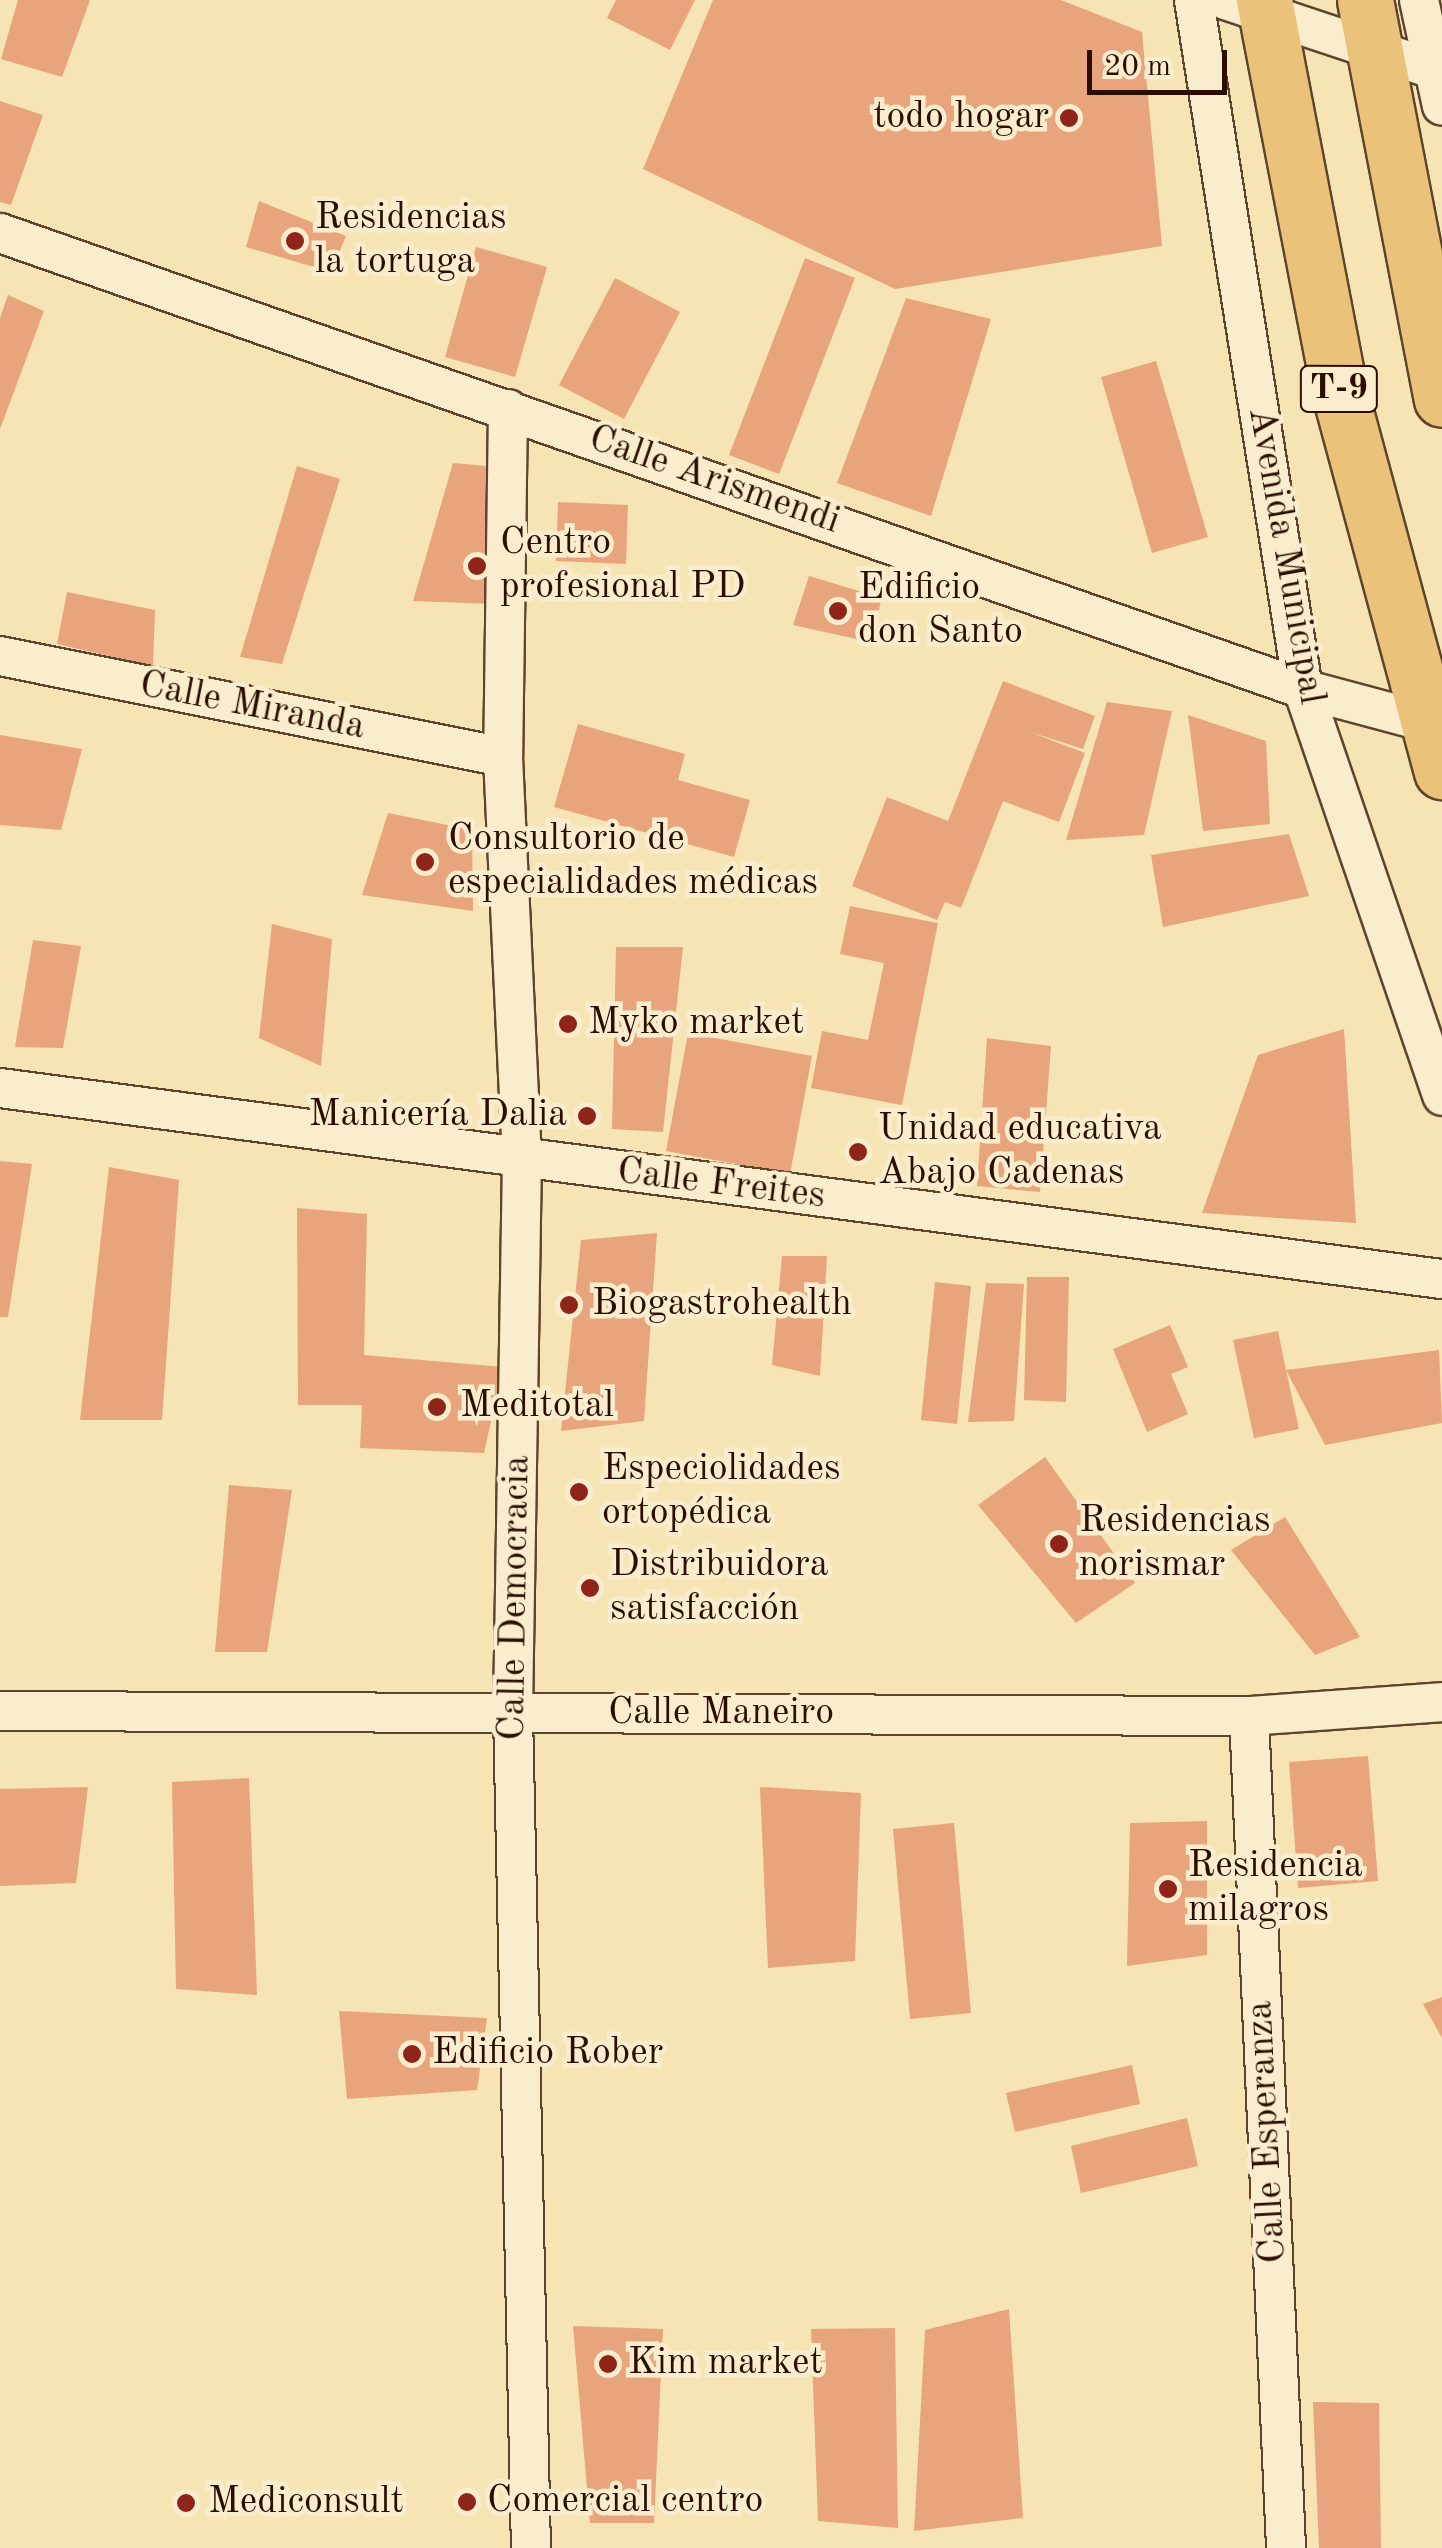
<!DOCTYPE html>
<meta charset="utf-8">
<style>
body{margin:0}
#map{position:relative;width:1442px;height:2548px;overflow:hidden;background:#f6e4b4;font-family:"Old Standard TT",serif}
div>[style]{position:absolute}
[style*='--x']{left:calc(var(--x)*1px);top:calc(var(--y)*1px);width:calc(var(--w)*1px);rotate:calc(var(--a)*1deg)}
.building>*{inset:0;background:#e8a47c}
.roads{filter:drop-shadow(2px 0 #5e442d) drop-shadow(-2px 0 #5e442d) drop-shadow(0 2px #5e442d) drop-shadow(0 -2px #5e442d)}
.street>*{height:38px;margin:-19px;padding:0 19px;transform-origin:19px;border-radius:19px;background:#f9edce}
.highway>*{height:55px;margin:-27.5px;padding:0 27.5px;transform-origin:27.5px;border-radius:27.5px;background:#ebc27a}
.dots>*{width:28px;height:28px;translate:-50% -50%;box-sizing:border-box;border:5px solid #f9edce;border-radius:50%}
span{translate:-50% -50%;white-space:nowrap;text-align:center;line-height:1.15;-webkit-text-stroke:9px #f9edce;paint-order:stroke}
.shield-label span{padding:2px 8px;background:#f9edce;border:2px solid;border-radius:8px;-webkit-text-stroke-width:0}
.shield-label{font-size:35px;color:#2c0e00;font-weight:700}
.poi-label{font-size:38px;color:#2c0e00}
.right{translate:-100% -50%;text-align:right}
.left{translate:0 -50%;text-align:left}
.street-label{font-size:38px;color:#2c0e00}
.scale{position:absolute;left:1087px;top:50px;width:140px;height:45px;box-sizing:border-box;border:5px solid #2c0e00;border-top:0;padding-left:12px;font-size:30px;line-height:35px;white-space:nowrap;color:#2c0e00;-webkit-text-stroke:8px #f9edce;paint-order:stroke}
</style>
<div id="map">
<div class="building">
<i style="clip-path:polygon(18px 0,90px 0,62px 77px,1px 59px)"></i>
<i style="clip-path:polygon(616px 0,695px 0,670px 50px,607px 18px)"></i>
<i style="clip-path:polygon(713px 0,1061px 0,1142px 32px,1162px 246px,895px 289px,643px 169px)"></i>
<i style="clip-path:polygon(0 101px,43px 115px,11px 205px,0 202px)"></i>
<i style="clip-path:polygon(259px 201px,346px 236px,331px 272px,246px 247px)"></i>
<i style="clip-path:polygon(476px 247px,547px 267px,515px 377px,445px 357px)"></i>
<i style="clip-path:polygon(805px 258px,855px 278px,779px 474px,729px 455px)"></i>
<i style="clip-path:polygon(615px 278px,680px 312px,624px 419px,559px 385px)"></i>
<i style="clip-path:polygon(8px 295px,44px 311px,0 429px,0 318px)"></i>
<i style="clip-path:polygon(906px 298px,991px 319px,931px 516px,837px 483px)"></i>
<i style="clip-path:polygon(1156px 361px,1208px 537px,1152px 553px,1101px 377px)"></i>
<i style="clip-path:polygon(453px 463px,498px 467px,493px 604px,413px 601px)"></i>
<i style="clip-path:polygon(297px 466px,340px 479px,282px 664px,240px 657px)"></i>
<i style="clip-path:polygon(558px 502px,628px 505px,626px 564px,556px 561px)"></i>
<i style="clip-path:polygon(809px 576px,882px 598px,870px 642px,793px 625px)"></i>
<i style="clip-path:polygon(67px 592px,155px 610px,153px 666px,57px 644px)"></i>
<i style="clip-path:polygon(1003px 681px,1095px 716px,1083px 749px,1030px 732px,1085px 753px,1059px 822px,1003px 801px,961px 908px,945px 902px,937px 920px,852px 886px,887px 797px,948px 821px)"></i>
<i style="clip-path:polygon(1107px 702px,1172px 711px,1144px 835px,1066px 840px)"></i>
<i style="clip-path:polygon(1188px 715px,1266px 741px,1270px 824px,1203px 831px)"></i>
<i style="clip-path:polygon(578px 724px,685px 754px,678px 780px,750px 800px,734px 857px,554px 807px)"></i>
<i style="clip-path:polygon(0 735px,82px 749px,61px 830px,0 825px)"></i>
<i style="clip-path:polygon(388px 813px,472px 830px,473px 911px,362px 895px)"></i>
<i style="clip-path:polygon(1289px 834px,1309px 896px,1163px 927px,1151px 855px)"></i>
<i style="clip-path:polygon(850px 906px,938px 923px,902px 1105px,811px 1088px,822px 1031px,868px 1040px,884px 963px,840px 954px)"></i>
<i style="clip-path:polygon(272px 924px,332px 939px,321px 1066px,259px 1038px)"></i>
<i style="clip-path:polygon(33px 940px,81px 946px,63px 1048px,15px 1047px)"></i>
<i style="clip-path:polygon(616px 947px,683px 947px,663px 1132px,612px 1129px)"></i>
<i style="clip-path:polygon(1344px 1029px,1356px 1223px,1202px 1213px,1258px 1055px)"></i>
<i style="clip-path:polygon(688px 1033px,812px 1056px,790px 1174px,666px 1151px)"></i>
<i style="clip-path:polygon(987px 1038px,1051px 1046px,1040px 1192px,977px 1186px)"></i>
<i style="clip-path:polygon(0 1161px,32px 1164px,8px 1317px,0 1317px)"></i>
<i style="clip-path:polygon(109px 1167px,179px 1180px,162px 1420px,80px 1420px)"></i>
<i style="clip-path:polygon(297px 1208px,367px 1214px,364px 1355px,503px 1367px,484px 1453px,360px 1448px,362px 1405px,298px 1405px)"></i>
<i style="clip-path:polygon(657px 1233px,644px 1421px,561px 1431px,581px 1240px)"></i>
<i style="clip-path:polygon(782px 1256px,827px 1256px,820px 1376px,772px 1365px)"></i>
<i style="clip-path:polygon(1027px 1277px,1069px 1277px,1066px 1402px,1024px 1400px)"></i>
<i style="clip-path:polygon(935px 1282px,971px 1286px,957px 1424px,921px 1420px)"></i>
<i style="clip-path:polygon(986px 1283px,1024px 1284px,1014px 1421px,968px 1422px)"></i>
<i style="clip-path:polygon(1170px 1325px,1188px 1367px,1171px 1374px,1188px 1414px,1147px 1432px,1113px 1349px)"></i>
<i style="clip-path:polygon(1278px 1331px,1286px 1370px,1439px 1350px,1442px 1423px,1325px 1445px,1286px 1370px,1299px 1429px,1254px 1438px,1233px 1340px)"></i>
<i style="clip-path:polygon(1045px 1457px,1135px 1583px,1076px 1623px,978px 1505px)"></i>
<i style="clip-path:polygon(229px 1485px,292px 1490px,267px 1652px,215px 1652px)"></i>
<i style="clip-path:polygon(1285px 1517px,1360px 1637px,1315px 1655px,1231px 1550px)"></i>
<i style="clip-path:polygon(1368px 1756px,1378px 1881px,1298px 1888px,1289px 1762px)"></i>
<i style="clip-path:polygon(249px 1778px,257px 1995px,176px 1989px,172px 1782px)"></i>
<i style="clip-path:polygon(88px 1787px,76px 1883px,0 1886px,0 1789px)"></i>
<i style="clip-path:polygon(760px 1787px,861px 1793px,855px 1961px,768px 1968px)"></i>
<i style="clip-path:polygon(1207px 1821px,1207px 1955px,1127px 1966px,1130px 1823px)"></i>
<i style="clip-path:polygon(954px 1823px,971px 2013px,910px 2019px,893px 1829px)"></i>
<i style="clip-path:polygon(1442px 1997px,1442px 2038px,1423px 2004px)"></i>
<i style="clip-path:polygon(339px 2011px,487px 2018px,477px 2090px,347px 2099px)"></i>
<i style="clip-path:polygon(1132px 2065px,1140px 2104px,1015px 2132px,1006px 2093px)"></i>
<i style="clip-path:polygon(1187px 2118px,1198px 2166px,1081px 2193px,1071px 2146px)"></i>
<i style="clip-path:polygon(1009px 2309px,1023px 2518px,914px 2531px,925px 2330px)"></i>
<i style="clip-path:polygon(573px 2326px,663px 2329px,654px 2523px,590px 2523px)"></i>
<i style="clip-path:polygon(895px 2328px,898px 2528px,818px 2521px,811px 2329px)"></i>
<i style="clip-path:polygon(1313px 2402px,1379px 2403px,1381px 2548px,1319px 2548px)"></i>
</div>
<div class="roads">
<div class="street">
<i style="--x:1194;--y:0;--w:698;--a:81.01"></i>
<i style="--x:1303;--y:689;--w:430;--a:71.1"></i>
<i style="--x:1225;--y:0;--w:229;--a:18.4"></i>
<i style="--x:1419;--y:0;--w:108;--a:77.8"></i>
<i style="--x:0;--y:233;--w:1380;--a:19.29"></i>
<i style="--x:1303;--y:689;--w:131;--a:15"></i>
<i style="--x:508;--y:409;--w:348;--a:90.8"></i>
<i style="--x:503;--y:757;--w:401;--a:87.3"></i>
<i style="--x:522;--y:1158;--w:555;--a:90.93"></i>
<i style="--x:513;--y:1713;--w:835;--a:88.77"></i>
<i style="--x:0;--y:656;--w:513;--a:11.35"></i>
<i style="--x:0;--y:1088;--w:1455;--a:7.55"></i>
<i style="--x:0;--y:1711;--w:1249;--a:0.23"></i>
<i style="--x:1249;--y:1716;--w:194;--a:-4.1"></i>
<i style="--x:1249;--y:1716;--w:833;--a:87.45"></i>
</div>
<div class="highway">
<i style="--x:1264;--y:0;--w:393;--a:79.1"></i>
<i style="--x:1338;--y:386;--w:399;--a:74.9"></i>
<i style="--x:1365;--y:0;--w:406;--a:79.1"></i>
</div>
</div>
<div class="dots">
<i style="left:1069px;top:118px;background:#8f2418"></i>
<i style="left:295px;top:241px;background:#8f2418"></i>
<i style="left:477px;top:566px;background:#8f2418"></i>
<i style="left:838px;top:611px;background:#8f2418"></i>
<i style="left:425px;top:862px;background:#8f2418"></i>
<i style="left:568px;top:1024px;background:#8f2418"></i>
<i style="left:587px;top:1116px;background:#8f2418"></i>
<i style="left:858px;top:1152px;background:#8f2418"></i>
<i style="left:569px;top:1305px;background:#8f2418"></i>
<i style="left:437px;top:1407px;background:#8f2418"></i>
<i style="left:579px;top:1492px;background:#8f2418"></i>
<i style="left:1059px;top:1544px;background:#8f2418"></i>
<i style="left:590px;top:1588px;background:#8f2418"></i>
<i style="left:1168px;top:1889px;background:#8f2418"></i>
<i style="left:412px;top:2054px;background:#8f2418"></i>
<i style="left:608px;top:2364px;background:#8f2418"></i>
<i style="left:467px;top:2502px;background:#8f2418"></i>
<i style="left:186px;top:2503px;background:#8f2418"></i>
</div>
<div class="shield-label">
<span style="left:1339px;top:389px">T-9</span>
</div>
<div class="poi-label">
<span class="right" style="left:1049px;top:118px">todo hogar</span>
<span class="left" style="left:315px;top:241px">Residencias<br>la tortuga</span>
<span class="left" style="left:500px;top:566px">Centro<br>profesional PD</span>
<span class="left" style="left:858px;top:611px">Edificio<br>don Santo</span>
<span class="left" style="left:448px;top:862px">Consultorio de<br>especialidades médicas</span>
<span class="left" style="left:588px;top:1024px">Myko market</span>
<span class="right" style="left:567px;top:1116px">Manicería Dalia</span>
<span class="left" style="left:878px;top:1152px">Unidad educativa<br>Abajo Cadenas</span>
<span class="left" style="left:592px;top:1305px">Biogastrohealth</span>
<span class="left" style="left:460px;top:1407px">Meditotal</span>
<span class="left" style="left:602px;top:1492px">Especiolidades<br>ortopédica</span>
<span class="left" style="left:1079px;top:1544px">Residencias<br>norismar</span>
<span class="left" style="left:610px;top:1588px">Distribuidora<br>satisfacción</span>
<span class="left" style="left:1188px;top:1889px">Residencia<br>milagros</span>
<span class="left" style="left:432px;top:2054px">Edificio Rober</span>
<span class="left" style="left:628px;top:2364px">Kim market</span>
<span class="left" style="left:487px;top:2502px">Comercial centro</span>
<span class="left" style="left:208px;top:2503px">Mediconsult</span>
</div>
<div class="street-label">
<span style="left:714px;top:481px;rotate:19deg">Calle Arismendi</span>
<span style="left:1285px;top:556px;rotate:80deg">Avenida Municipal</span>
<span style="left:252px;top:707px;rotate:11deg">Calle Miranda</span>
<span style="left:721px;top:1185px;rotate:7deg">Calle Freites</span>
<span style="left:516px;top:1598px;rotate:-89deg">Calle Democracia</span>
<span style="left:721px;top:1714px">Calle Maneiro</span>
<span style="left:1268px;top:2132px;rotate:-93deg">Calle Esperanza</span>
</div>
<div class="scale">20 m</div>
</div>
